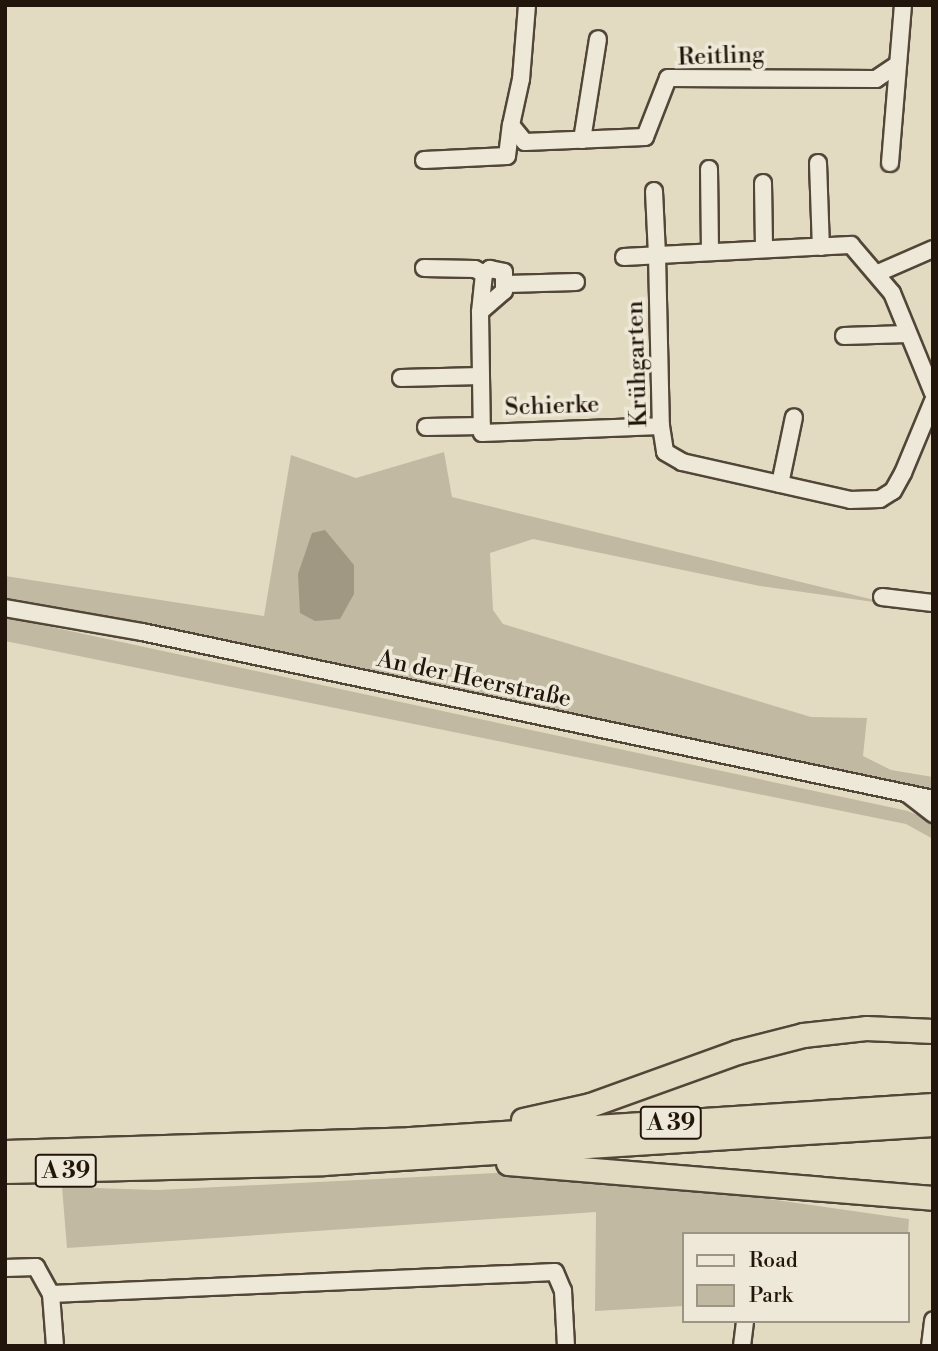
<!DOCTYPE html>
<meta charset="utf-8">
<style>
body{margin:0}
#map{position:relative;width:938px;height:1351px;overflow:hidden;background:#e3dbc1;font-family:"Libre Bodoni",serif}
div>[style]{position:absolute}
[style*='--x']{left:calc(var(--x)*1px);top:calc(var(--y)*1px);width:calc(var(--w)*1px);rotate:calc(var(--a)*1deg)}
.green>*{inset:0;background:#c2b9a2}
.water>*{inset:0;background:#a19883}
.roads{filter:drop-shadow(2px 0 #524638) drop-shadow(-2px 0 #524638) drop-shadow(0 2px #524638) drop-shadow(0 -2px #524638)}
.minor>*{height:16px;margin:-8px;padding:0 8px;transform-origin:8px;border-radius:8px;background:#ede8d7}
.highway>*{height:23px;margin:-11.5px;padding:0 11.5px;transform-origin:11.5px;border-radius:11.5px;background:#e3dbc1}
span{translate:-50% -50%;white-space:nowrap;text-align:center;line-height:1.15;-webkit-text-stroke:7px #ede8d7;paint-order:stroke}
.shield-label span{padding:2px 5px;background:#ede8d7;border:2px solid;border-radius:5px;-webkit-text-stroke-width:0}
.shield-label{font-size:23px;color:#22150b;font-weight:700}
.street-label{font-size:24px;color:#22150b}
.frame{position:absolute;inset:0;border:7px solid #22150b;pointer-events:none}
.legend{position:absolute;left:682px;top:1232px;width:228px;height:91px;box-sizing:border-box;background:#ede8d7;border:2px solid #9c9485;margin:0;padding:9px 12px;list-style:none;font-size:21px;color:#22150b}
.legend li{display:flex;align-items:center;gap:14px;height:35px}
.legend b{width:35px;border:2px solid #9c9485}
</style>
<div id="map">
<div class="green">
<i style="clip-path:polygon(444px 452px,452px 497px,895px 605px,760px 586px,533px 539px,490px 553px,493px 610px,503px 624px,811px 717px,867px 718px,863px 756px,891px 770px,933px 777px,933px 789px,88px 614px,5px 601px,5px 576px,264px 616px,291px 455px,356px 478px)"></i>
<i style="clip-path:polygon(5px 617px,908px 811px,933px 822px,933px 839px,906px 824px,5px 641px)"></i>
<i style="clip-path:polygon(496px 1173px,740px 1195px,909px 1219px,908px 1234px,684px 1234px,684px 1306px,595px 1311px,596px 1212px,67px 1248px,62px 1187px,158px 1190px)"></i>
</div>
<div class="water">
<i style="clip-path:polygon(325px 530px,354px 565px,354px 594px,340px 619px,315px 621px,300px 613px,298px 574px,312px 533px)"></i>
</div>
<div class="roads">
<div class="minor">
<i style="--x:527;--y:5;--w:74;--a:94.6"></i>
<i style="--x:521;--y:79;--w:47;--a:102.3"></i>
<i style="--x:511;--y:125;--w:22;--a:51"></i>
<i style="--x:525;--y:142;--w:120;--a:-2.4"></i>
<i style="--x:645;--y:137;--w:63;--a:-68.7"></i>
<i style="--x:668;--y:78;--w:208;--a:0.3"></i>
<i style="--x:876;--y:79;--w:22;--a:-34"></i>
<i style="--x:582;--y:140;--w:102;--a:-81"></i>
<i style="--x:424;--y:160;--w:83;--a:-2.8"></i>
<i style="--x:507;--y:156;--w:31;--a:-83"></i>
<i style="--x:818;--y:163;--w:84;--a:88"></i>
<i style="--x:890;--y:163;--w:159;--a:-85.3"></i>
<i style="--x:709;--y:169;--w:82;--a:89.3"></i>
<i style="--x:763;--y:183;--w:66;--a:89.1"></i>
<i style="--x:624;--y:257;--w:33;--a:-3"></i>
<i style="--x:657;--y:255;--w:64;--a:-92.7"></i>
<i style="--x:424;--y:268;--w:51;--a:1.1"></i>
<i style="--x:475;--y:269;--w:10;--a:29"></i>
<i style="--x:878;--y:273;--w:60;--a:-23.6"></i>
<i style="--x:507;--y:284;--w:69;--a:-1.7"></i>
<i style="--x:480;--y:312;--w:38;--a:-84"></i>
<i style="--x:484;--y:274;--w:8;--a:-40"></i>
<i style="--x:490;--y:269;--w:14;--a:12"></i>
<i style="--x:504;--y:272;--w:19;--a:90"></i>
<i style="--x:504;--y:291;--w:32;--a:139"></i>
<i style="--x:480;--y:312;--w:121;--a:89.1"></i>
<i style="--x:482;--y:433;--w:179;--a:-2.2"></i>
<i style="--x:844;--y:336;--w:63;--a:-1.8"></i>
<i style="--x:401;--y:378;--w:80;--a:-1.4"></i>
<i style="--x:933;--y:393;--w:108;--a:-112.3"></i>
<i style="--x:892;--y:293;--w:63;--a:-130.5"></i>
<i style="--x:851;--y:245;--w:194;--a:177"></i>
<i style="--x:657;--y:255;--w:171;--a:88.7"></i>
<i style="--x:661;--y:426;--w:26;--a:81"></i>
<i style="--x:665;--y:452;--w:20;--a:30"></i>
<i style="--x:682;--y:462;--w:172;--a:12.7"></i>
<i style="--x:850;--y:500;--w:30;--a:-2"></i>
<i style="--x:880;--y:499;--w:15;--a:-32"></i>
<i style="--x:893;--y:491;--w:21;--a:-61"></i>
<i style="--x:903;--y:473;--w:78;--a:-67.4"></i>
<i style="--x:426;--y:427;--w:56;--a:-1"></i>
<i style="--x:780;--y:484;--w:68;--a:-78.2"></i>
<i style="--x:882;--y:597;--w:51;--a:6.7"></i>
<i style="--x:5;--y:608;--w:139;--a:9.9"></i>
<i style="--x:142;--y:632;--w:808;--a:11.92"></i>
<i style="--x:909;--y:795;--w:31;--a:38"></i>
<i style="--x:5;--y:1268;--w:31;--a:-2"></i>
<i style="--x:36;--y:1267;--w:31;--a:61"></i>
<i style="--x:51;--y:1294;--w:504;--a:-2.5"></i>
<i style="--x:555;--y:1272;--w:21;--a:67"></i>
<i style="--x:563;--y:1291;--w:55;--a:86.9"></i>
<i style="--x:51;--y:1294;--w:52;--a:85.6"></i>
<i style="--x:742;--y:1346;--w:25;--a:-83"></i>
<i style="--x:930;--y:1346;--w:26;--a:-83"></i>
</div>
<div class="highway">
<i style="--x:523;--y:1120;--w:69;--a:-12.6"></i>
<i style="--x:590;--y:1105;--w:156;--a:-19.8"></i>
<i style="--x:737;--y:1052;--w:68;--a:-14.4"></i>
<i style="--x:803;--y:1035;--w:63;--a:-6.3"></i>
<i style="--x:866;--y:1028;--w:67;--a:2.6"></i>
<i style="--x:5;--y:1152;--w:405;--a:-1.8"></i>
<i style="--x:410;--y:1139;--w:524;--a:-3.72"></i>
<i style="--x:508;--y:1163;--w:426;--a:4.7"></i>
<i style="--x:5;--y:1171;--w:318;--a:-1.4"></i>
<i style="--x:323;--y:1163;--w:611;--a:-3.66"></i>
</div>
</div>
<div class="shield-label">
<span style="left:671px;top:1123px">A 39</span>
<span style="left:66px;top:1171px">A 39</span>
</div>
<div class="street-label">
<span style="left:721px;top:57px;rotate:-2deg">Reitling</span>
<span style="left:638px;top:364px;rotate:-92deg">Krühgarten</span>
<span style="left:552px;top:407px;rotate:-2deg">Schierke</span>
<span style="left:474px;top:680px;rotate:12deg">An der Heerstraße</span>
</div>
<div class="frame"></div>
<ul class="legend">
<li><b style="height:9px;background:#ede8d7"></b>Road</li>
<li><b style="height:19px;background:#c2b9a2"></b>Park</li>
</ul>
</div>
